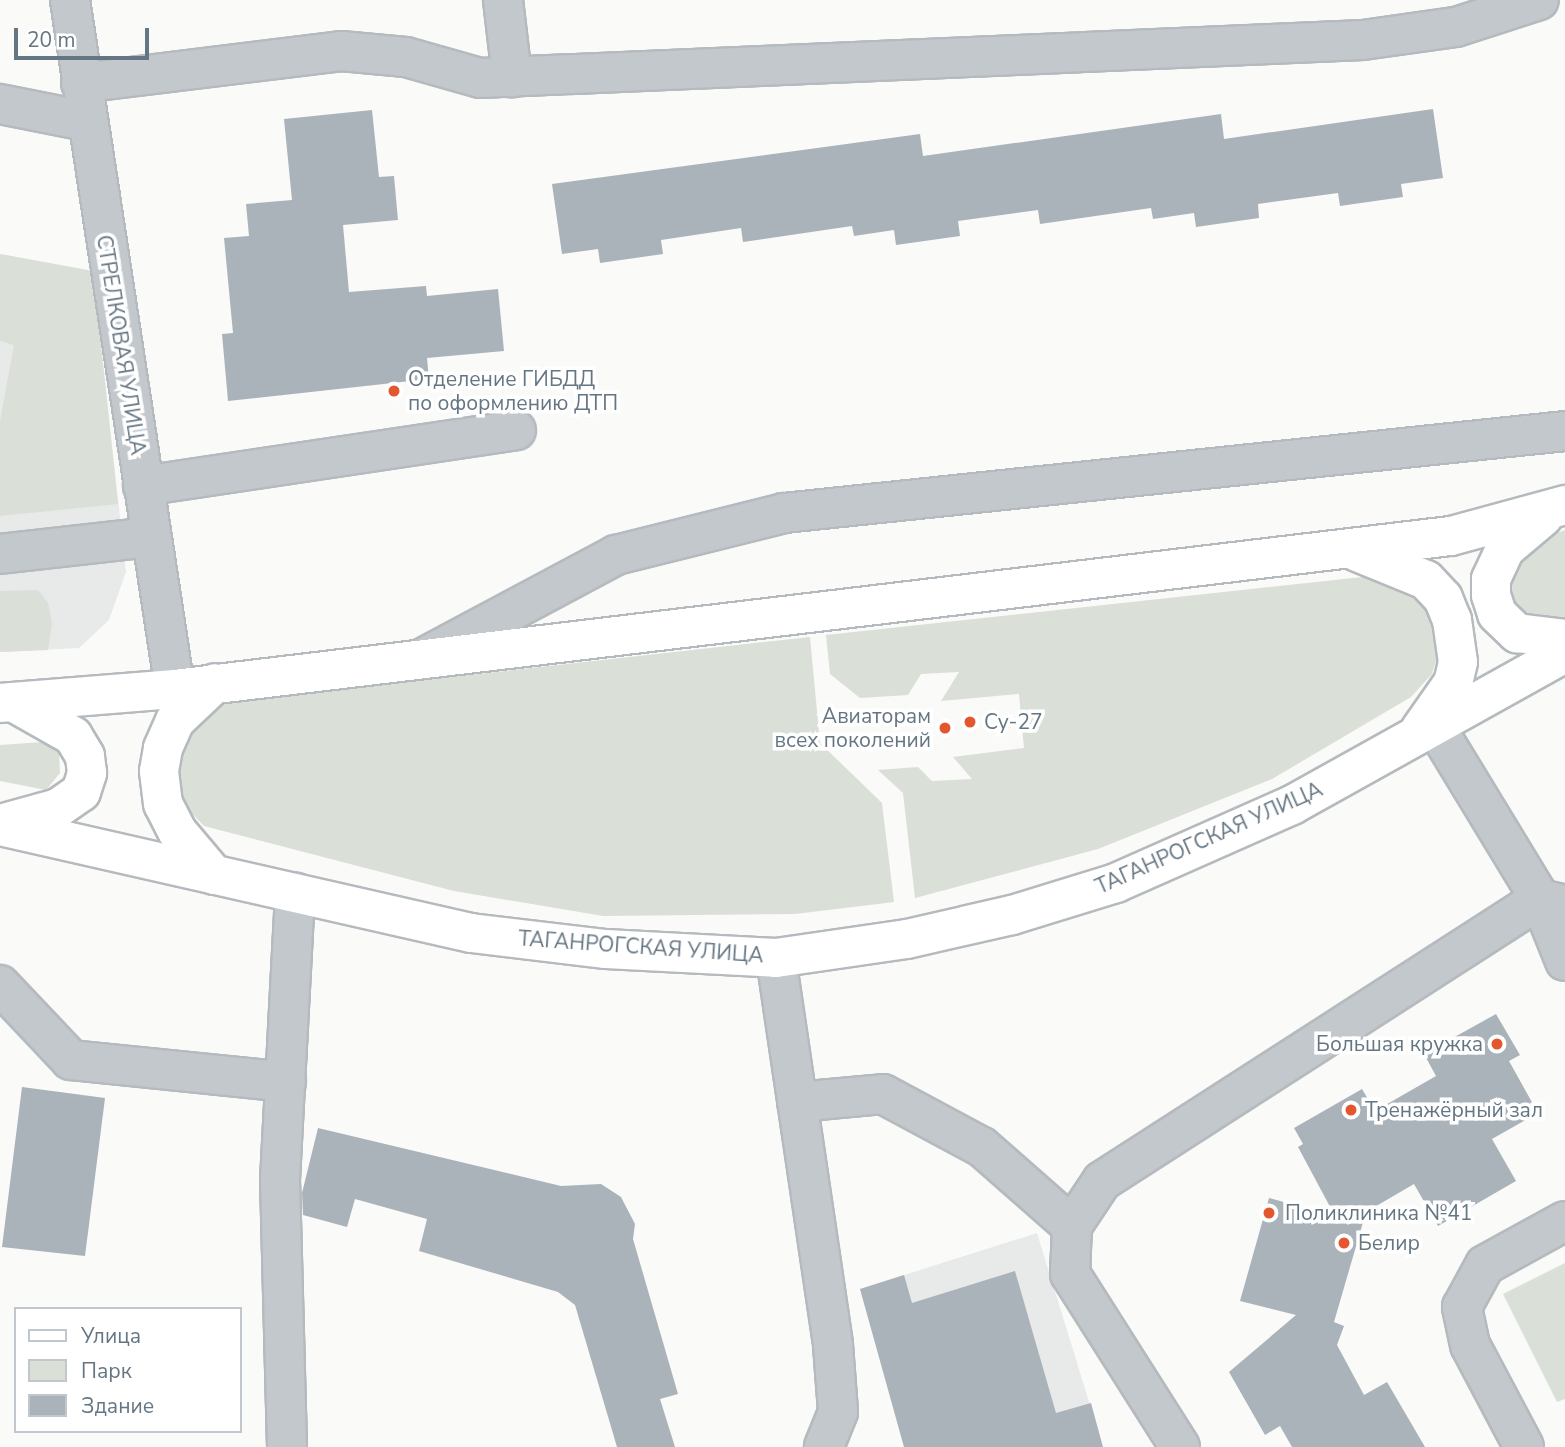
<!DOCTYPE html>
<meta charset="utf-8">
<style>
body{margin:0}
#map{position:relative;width:1565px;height:1447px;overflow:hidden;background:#fafaf8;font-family:"Nunito Sans",sans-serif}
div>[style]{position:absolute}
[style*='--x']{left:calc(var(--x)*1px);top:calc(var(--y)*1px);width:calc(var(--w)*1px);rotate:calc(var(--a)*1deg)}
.built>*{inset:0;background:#e8e9e9}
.green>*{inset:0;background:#dadfd7}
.building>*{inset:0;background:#aab3b9}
.roads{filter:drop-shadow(2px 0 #b5babe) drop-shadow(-2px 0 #b5babe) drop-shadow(0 2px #b5babe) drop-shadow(0 -2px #b5babe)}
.minor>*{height:38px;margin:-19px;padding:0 19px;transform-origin:19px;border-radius:19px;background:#c3c8cc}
.major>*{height:38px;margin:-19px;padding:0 19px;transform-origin:19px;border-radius:19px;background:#fff}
.dots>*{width:19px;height:19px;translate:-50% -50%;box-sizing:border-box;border:4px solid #fff;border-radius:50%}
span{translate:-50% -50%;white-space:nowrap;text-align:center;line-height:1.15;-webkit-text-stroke:7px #fff;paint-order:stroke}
.street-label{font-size:21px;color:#657683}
.poi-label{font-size:21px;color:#657683}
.left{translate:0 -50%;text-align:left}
.right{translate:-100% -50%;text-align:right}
.legend{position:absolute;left:14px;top:1307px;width:228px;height:126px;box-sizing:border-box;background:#fff;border:2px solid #c1c8cd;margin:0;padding:9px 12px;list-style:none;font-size:21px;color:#657683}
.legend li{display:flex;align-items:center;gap:14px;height:35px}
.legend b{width:35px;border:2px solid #c1c8cd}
.scale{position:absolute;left:14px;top:28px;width:135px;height:32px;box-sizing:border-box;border:4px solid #657683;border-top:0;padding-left:9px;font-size:21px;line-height:24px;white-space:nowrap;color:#657683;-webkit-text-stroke:5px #fff;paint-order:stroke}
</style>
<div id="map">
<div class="built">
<i style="clip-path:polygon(0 254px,93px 271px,126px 572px,109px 620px,79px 648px,0 652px)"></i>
<i style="clip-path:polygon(1037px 1233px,1103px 1447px,904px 1447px,860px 1289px)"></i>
</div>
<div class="green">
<i style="clip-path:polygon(0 254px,93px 271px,118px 504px,0 516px,0 421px,14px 345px,0 341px)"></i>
<i style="clip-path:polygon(1565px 530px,1565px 621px,1519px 621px,1500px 579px,1532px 543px)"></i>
<i style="clip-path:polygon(1390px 574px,1436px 614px,1441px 644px,1432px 674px,1411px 697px,1272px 779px,1098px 849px,915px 898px,903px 793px,878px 770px,918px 767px,932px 781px,972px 779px,953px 757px,1024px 748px,1019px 694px,941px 701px,959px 672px,921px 674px,908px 695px,860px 698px,830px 674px,826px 635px)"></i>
<i style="clip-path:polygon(38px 590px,48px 603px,52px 623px,48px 650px,0 652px,0 591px)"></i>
<i style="clip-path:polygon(810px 637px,820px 743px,882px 803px,894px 902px,795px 914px,603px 916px,454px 891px,204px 826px,182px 803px,172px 772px,197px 713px,235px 701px)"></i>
<i style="clip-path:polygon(43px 742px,59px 752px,60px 773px,46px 790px,0 781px,0 745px)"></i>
<i style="clip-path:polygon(1565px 1263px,1565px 1399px,1557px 1402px,1503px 1294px)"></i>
</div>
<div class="building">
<i style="clip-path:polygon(1433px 109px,1443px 178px,1401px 184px,1403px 197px,1340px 206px,1338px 193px,1258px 204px,1259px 218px,1196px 227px,1194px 213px,1153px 219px,1151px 208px,1040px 224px,1038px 210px,958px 221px,960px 236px,896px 245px,894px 230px,854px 236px,852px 226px,743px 242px,741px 228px,661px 240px,663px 254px,600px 263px,598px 249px,562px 254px,552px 184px,920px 134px,923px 156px,1221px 114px,1224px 139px)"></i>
<i style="clip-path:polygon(372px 110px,379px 177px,394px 176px,398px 220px,343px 225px,349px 292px,426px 286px,427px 296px,498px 289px,504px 351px,427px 358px,429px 379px,228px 401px,222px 334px,233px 333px,224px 238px,249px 236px,246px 204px,292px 200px,284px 119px)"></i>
<i style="clip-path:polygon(1496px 1014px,1520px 1055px,1509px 1061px,1538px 1113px,1492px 1139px,1516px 1181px,1438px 1226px,1414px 1184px,1366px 1212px,1334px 1322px,1344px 1326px,1337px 1345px,1364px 1395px,1387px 1382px,1425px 1447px,1292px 1447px,1280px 1426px,1265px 1435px,1229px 1372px,1296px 1315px,1240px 1301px,1269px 1198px,1335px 1216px,1298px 1147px,1303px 1144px,1294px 1128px,1362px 1089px,1375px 1111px,1436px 1076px,1424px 1054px)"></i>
<i style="clip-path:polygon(22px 1087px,105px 1098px,85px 1256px,2px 1247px)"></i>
<i style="clip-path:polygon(318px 1128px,561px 1186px,601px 1184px,621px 1197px,635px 1224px,633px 1239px,678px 1394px,660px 1399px,675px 1447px,617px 1447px,575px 1305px,558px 1292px,419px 1251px,427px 1219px,355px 1199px,347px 1227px,303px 1215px,302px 1193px)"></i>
<i style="clip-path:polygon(1015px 1271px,1056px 1413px,1091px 1403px,1103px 1447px,904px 1447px,860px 1289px,904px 1275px,912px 1303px)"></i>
</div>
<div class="roads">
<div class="minor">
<i style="--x:70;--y:0;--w:697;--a:81.34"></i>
<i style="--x:503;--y:0;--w:78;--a:83.3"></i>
<i style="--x:81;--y:83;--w:262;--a:-7"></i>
<i style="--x:341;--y:51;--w:65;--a:5.3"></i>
<i style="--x:406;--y:57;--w:77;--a:15.8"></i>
<i style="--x:480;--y:78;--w:884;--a:-2.46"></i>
<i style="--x:1363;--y:40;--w:94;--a:-8"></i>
<i style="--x:1456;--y:27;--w:87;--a:-18"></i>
<i style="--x:0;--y:104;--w:88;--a:11.2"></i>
<i style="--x:143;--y:486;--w:377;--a:-8.5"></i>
<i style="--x:0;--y:554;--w:152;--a:-6.4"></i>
<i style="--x:423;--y:658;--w:219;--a:-28.1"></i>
<i style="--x:616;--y:555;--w:173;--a:-14"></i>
<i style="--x:784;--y:513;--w:785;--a:-5.99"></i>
<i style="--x:1435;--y:726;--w:202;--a:58.7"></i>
<i style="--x:1540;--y:899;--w:67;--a:68"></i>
<i style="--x:776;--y:958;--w:391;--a:81.6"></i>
<i style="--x:833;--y:1345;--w:67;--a:85.7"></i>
<i style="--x:838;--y:1412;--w:38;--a:112"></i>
<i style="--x:0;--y:985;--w:103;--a:46.6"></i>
<i style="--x:71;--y:1060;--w:216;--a:5.8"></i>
<i style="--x:797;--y:1102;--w:86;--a:-5.3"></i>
<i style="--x:883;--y:1094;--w:112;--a:28.2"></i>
<i style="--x:982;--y:1147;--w:120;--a:41.3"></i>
<i style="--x:287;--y:1447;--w:267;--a:-91.5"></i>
<i style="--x:280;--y:1180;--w:288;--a:-87"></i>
<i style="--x:1180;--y:1447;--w:205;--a:-122.4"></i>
<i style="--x:1070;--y:1274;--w:48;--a:-87.6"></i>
<i style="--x:1072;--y:1226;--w:54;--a:-56.3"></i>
<i style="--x:1102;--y:1181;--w:521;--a:-32.77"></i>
<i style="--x:1540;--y:899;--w:26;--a:13"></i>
<i style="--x:1524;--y:1447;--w:115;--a:-117.9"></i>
<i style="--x:1470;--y:1345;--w:39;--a:-102"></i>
<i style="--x:1462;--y:1307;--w:48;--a:-61.3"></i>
<i style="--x:1485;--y:1265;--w:91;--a:-28.8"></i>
</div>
<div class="major">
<i style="--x:1543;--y:517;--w:50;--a:139.9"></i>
<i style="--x:1505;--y:549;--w:33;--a:115"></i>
<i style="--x:1491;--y:579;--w:16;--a:90"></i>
<i style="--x:1491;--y:595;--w:20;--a:72"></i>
<i style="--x:1497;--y:614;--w:28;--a:44"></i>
<i style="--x:1517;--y:633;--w:48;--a:7.1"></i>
<i style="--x:1357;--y:552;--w:74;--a:22.1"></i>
<i style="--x:1426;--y:580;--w:25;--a:47"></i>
<i style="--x:1443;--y:598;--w:24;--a:68"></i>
<i style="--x:1452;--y:620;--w:42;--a:81.9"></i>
<i style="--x:1458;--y:662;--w:22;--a:103"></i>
<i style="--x:1453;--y:683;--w:57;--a:125.1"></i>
<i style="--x:0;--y:703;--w:176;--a:-4.6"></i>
<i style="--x:175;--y:689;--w:1285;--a:-6.84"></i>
<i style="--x:1451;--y:536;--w:118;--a:-15.2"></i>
<i style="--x:0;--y:824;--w:60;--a:-15.4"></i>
<i style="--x:58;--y:808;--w:28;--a:-35"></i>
<i style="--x:81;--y:792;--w:20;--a:-72"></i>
<i style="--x:87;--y:773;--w:17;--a:-97"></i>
<i style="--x:85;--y:756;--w:23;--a:-121"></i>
<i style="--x:73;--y:736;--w:69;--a:-150.5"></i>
<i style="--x:0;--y:826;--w:483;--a:12.8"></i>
<i style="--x:471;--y:933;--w:136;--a:6.8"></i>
<i style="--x:606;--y:949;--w:170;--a:3"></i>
<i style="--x:776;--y:958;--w:132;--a:-8.3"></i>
<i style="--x:907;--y:939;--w:108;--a:-12.9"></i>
<i style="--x:1012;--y:915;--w:109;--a:-17.1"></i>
<i style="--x:1116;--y:883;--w:193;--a:-23.9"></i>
<i style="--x:1292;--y:805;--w:312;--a:-29.1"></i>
<i style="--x:214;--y:875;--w:57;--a:-130.1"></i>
<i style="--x:177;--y:831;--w:30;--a:-117"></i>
<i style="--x:163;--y:804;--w:33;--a:-97"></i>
<i style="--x:159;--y:771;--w:23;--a:-80"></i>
<i style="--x:163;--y:748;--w:30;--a:-66"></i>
<i style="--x:175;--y:721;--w:55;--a:-43.5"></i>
</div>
</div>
<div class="dots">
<i style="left:394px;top:391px;background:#e4572e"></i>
<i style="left:970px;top:722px;background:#e4572e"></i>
<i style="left:945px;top:728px;background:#e4572e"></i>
<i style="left:1497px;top:1044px;background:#e4572e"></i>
<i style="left:1351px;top:1110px;background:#e4572e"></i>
<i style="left:1269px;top:1213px;background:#e4572e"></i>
<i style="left:1344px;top:1243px;background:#e4572e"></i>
</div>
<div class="street-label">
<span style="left:121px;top:345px;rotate:81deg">СТРЕЛКОВАЯ УЛИЦА</span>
<span style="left:1209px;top:838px;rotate:-24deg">ТАГАНРОГСКАЯ УЛИЦА</span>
<span style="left:641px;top:947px;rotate:4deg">ТАГАНРОГСКАЯ УЛИЦА</span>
</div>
<div class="poi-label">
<span class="left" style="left:408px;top:391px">Отделение ГИБДД<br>по оформлению ДТП</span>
<span class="right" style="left:931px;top:728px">Авиаторам<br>всех поколений</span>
<span class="left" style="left:984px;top:722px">Су-27</span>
<span class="right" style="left:1483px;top:1044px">Большая кружка</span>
<span class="left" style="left:1365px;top:1110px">Тренажёрный зал</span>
<span class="left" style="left:1285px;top:1213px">Поликлиника №41</span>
<span class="left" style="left:1358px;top:1243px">Белир</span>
</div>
<ul class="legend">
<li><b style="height:9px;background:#fff"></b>Улица</li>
<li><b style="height:19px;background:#dadfd7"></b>Парк</li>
<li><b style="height:19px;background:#aab3b9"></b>Здание</li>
</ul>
<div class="scale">20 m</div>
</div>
